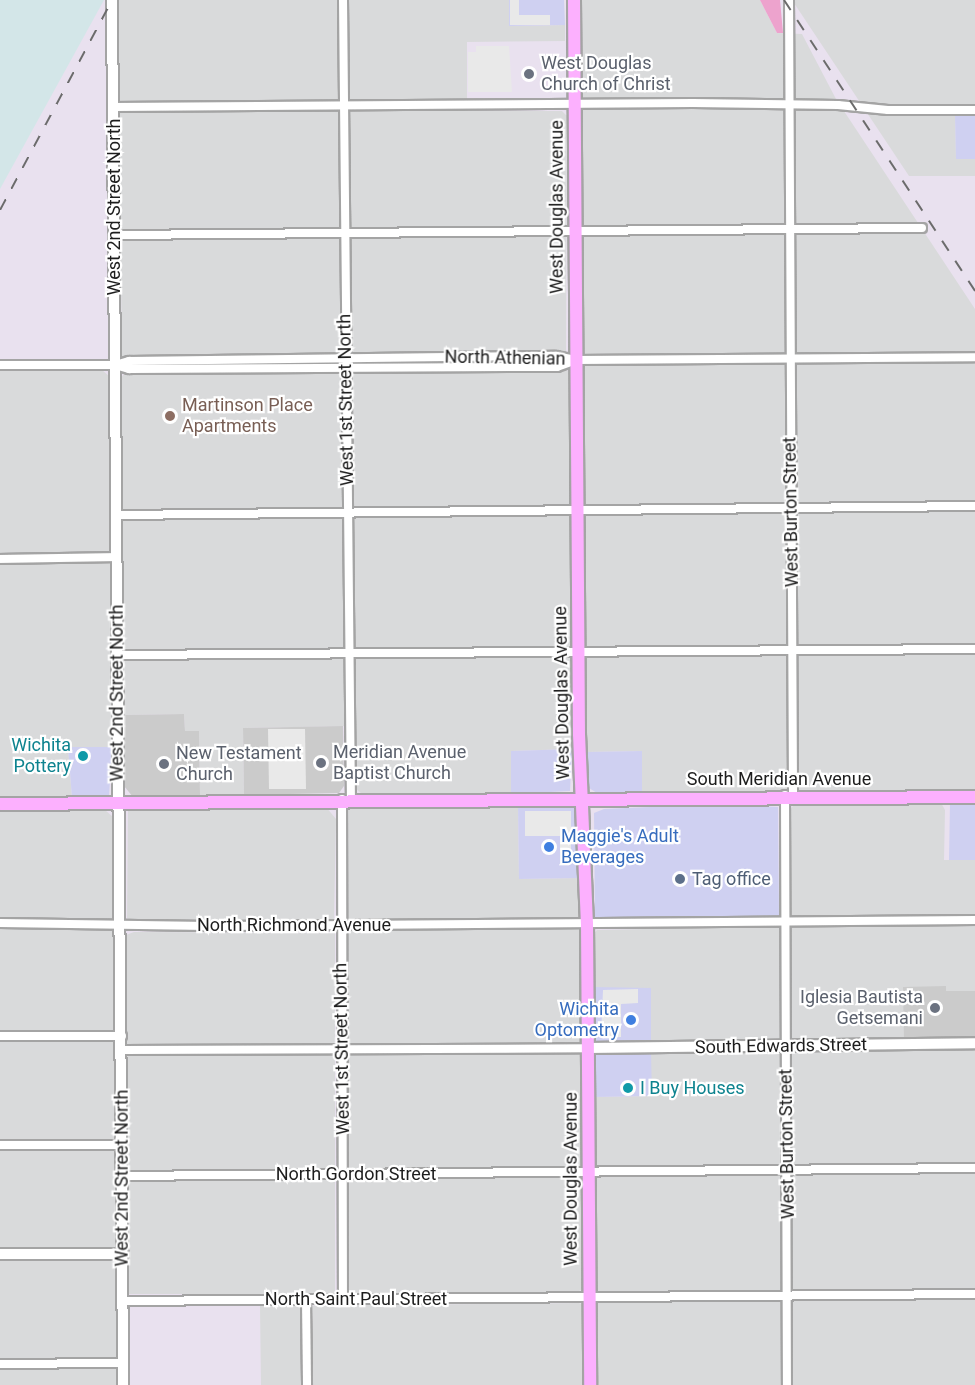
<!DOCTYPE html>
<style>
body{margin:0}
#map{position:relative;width:975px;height:1385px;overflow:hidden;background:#e9e1ef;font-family:Roboto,sans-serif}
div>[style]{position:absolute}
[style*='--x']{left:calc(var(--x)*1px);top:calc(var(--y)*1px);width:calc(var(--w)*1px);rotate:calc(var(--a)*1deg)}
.residential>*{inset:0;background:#d9dadb}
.commercial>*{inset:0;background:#cfd0f1}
.industrial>*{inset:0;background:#d3e6e8}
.religious>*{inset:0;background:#cbcbcb}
.grass>*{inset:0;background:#eda3cd}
.parking>*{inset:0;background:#e9e9e9}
.roads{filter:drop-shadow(2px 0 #a4a4a4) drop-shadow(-2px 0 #a4a4a4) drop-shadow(0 2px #a4a4a4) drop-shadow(0 -2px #a4a4a4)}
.minor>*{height:8px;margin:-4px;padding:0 4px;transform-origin:4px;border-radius:4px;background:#fff}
.tertiary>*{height:10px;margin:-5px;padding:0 5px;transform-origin:5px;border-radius:5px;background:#fff}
.secondary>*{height:12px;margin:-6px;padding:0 6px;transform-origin:6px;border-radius:6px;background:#fcb0fe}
.rail>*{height:2px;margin-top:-1px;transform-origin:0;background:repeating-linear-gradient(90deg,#6b6b6b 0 12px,transparent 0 24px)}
.dots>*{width:16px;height:16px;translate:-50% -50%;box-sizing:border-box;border:3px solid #fff;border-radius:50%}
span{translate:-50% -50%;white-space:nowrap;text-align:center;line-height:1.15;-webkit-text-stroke:4.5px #fff;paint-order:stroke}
.worship-label{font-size:18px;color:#5b616d}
.left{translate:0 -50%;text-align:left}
.right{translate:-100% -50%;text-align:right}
.street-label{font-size:18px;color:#1d1d1d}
.education-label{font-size:18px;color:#785e54}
.culture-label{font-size:18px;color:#0d838f}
.shop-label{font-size:18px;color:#366cbe}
.service-label{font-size:18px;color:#4e5e75}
</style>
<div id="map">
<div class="residential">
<i style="clip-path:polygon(117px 0,509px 0,509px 26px,565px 25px,565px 41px,467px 42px,467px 111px,562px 111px,567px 116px,566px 352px,122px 357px)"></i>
<i style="clip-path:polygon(582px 0,760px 0,777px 33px,802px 34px,836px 99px,975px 309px,975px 790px,642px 792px,642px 751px,586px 752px)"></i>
<i style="clip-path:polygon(792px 0,975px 0,975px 105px,955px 105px,956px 159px,975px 159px,975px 176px,909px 176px)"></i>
<i style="clip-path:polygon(565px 369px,569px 372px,572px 749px,511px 751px,511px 794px,362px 794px,353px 786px,352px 726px,243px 728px,244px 795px,200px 795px,199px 731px,185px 731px,184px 714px,123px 715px,120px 379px,124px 374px)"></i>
<i style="clip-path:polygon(102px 370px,109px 376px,112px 747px,68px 747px,72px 798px,0 799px,0 371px)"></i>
<i style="clip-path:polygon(940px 801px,945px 810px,944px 860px,975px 860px,975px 991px,946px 991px,946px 987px,904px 1041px,651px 1043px,593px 987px,593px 935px,597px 930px,789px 926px,790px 809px,796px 803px)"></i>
<i style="clip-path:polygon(518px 805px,519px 879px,579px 878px,583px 1289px,575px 1293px,351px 1296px,348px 1294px,345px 811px,347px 807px)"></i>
<i style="clip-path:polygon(326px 807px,336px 819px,334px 920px,134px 921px,127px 918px,128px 810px)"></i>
<i style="clip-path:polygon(105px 810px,113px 817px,117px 1385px,0 1385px,0 811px)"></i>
<i style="clip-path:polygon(134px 932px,335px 933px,335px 1294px,129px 1294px,124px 940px,126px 935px)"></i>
<i style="clip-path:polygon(975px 1050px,975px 1385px,596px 1385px,594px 1097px,651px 1096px,651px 1053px)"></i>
<i style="clip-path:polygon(579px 1303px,583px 1305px,582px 1385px,261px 1385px,260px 1306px)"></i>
</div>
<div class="commercial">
<i style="clip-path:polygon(509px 0,564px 0,565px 25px,509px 26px)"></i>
<i style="clip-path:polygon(975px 113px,975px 159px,956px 159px,955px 114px)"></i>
<i style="clip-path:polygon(68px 747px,112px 747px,109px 796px,72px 798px)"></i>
<i style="clip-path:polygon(572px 749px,570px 791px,511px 794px,511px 751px)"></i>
<i style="clip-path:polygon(642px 751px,642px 792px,597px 793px,589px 788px,586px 752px)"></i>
<i style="clip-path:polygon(975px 802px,975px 860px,949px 860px,950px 804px)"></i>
<i style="clip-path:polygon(718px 804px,778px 807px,779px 918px,595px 918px,594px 813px,604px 809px)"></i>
<i style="clip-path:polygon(518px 805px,574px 808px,579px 878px,519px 879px)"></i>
<i style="clip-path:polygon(593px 987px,651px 988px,651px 1043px,595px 1043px)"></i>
<i style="clip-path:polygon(595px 1053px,651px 1053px,652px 1096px,594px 1097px)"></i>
</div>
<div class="industrial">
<i style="clip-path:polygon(0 0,104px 0,0 189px)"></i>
</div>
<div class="religious">
<i style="clip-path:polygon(184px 714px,185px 731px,199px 731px,200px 795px,133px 797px,124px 786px,123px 715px)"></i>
<i style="clip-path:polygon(343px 726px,344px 786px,339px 793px,244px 795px,243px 728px)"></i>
<i style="clip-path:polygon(946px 986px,946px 991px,975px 991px,975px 1040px,904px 1041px,903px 987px)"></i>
</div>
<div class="grass">
<i style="clip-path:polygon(760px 0,780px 0,783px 33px,777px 33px)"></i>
</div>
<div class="parking">
<i style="clip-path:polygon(510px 0,519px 0,519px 15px,550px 15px,550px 25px,510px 25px)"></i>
<i style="clip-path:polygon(476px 46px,509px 46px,512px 92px,468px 92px,468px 52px,476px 52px)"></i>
<i style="clip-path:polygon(268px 729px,305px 729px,306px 789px,269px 789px)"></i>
<i style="clip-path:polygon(525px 811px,571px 811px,571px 852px,560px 852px,560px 836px,525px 836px)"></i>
<i style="clip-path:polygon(638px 989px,638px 1003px,621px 1004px,621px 1037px,601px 1037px,603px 990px)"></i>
</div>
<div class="roads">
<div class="minor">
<i style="--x:343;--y:0;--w:799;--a:89.43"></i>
<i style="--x:789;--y:0;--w:795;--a:89.71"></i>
<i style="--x:114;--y:107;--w:579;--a:-0.4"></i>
<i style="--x:693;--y:103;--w:145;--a:0.8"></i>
<i style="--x:838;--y:105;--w:50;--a:5.7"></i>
<i style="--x:888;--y:110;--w:87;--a:0"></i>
<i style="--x:114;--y:235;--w:808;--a:-0.5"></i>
<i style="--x:0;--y:365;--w:115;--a:0"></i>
<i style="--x:115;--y:365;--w:15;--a:16"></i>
<i style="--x:129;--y:369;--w:381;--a:-0.3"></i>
<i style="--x:510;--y:367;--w:47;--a:0"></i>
<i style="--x:557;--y:367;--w:20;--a:-20"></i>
<i style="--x:115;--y:365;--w:15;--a:-16"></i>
<i style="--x:129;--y:361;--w:427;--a:-0.7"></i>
<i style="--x:556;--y:356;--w:20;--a:11"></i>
<i style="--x:576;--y:360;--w:399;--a:-0.4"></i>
<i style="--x:116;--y:515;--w:859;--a:-0.6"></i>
<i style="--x:0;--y:559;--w:116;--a:-1"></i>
<i style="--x:117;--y:655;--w:858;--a:-0.4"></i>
<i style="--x:785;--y:795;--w:590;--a:89.81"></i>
<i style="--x:342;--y:799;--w:501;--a:89.89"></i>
<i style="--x:0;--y:923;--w:225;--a:0.8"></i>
<i style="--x:225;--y:926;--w:750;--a:-0.46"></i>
<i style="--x:0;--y:1036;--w:122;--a:0"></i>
<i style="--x:122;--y:1050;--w:466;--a:-0.2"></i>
<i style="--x:0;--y:1145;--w:122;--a:0"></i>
<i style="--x:122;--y:1176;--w:853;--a:-0.54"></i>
<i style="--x:306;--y:1300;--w:85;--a:89.3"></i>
<i style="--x:123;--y:1301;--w:852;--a:-0.47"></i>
<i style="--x:0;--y:1364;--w:123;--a:-0.5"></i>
</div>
<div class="tertiary">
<i style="--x:112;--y:0;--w:1385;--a:89.54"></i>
<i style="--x:588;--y:1048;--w:387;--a:-0.7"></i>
<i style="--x:0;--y:1254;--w:123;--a:0"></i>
</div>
<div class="secondary">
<i style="--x:574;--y:0;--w:734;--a:89.61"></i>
<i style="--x:579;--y:734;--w:190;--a:87.6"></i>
<i style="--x:587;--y:924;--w:461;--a:89.6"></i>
<i style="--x:0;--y:804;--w:975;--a:-0.41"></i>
</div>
</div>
<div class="rail">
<i style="--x:784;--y:0;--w:348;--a:56.7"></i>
<i style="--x:0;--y:210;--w:238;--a:-61.9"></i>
</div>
<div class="dots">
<i style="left:529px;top:74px;background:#6b7280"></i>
<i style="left:170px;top:416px;background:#8d6e63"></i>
<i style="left:83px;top:756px;background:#0f9aa8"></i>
<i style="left:321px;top:763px;background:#6b7280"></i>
<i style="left:164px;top:764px;background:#6b7280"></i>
<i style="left:549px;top:847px;background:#3f7fe0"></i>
<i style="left:680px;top:879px;background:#5c6f8a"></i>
<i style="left:935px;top:1008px;background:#6b7280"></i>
<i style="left:631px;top:1020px;background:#3f7fe0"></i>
<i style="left:628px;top:1088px;background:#0f9aa8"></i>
</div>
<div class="worship-label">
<span class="left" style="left:541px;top:74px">West Douglas<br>Church of Christ</span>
<span class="left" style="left:333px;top:763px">Meridian Avenue<br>Baptist Church</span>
<span class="left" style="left:176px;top:764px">New Testament<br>Church</span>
<span class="right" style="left:923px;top:1008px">Iglesia Bautista<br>Getsemani</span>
</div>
<div class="street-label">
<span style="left:114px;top:207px;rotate:-90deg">West 2nd Street North</span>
<span style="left:557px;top:207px;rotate:-90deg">West Douglas Avenue</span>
<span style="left:505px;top:358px;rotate:1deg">North Athenian</span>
<span style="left:346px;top:400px;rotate:-91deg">West 1st Street North</span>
<span style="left:791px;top:512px;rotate:-91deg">West Burton Street</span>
<span style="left:117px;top:693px;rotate:-90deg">West 2nd Street North</span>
<span style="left:562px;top:693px;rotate:-91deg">West Douglas Avenue</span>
<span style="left:779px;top:779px">South Meridian Avenue</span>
<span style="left:294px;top:925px">North Richmond Avenue</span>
<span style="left:781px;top:1046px;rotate:-1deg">South Edwards Street</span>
<span style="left:342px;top:1049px;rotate:-91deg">West 1st Street North</span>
<span style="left:787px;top:1144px;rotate:-91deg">West Burton Street</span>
<span style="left:356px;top:1174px">North Gordon Street</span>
<span style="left:122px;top:1178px;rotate:-90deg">West 2nd Street North</span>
<span style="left:571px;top:1179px;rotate:-90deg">West Douglas Avenue</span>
<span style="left:356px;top:1299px">North Saint Paul Street</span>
</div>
<div class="education-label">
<span class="left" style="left:182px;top:416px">Martinson Place<br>Apartments</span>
</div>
<div class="culture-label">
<span class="right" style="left:71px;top:756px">Wichita<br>Pottery</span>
<span class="left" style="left:640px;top:1088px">I Buy Houses</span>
</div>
<div class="shop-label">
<span class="left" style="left:561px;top:847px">Maggie's Adult<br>Beverages</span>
<span class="right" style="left:619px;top:1020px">Wichita<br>Optometry</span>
</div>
<div class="service-label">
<span class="left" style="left:692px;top:879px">Tag office</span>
</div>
</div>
